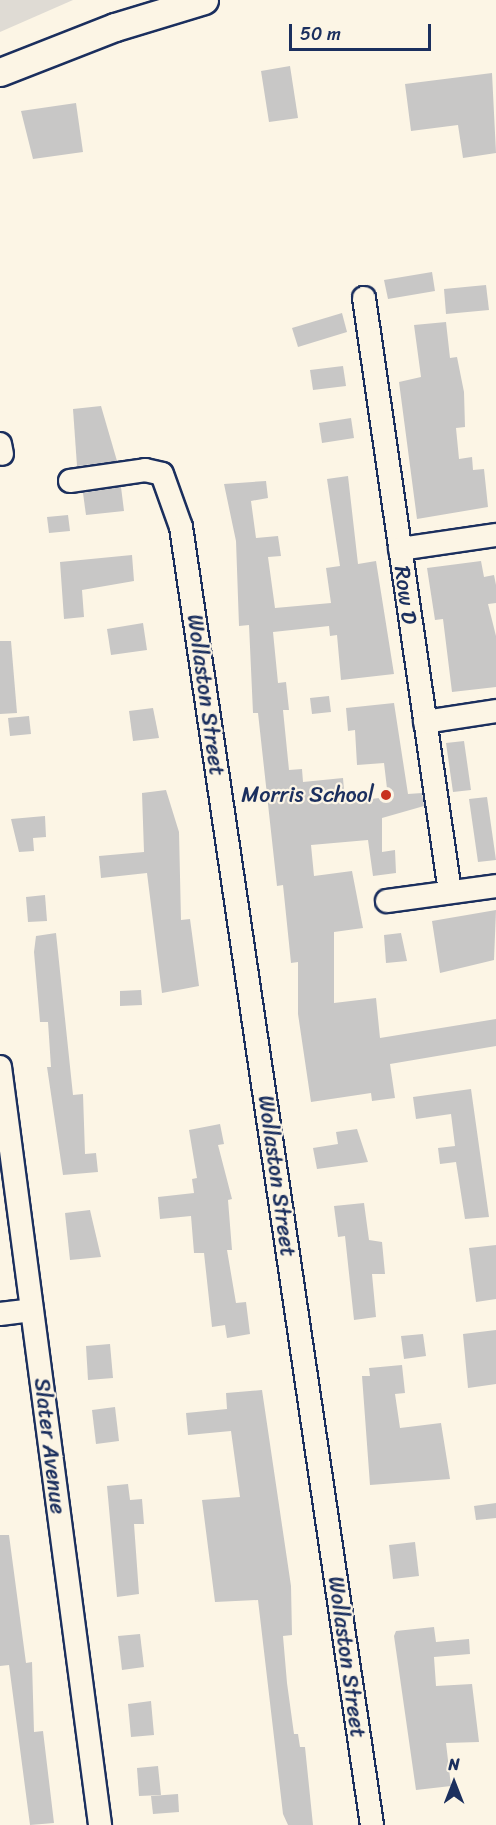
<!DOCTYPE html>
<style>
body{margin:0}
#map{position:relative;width:496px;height:1825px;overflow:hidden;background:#fcf5e5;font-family:Sriracha,sans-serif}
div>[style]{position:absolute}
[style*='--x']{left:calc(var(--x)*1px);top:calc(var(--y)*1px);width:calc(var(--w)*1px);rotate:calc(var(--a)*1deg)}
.green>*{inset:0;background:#dfdbd4}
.building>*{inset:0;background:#c8c7c6}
.roads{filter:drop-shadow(2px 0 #1b2f5e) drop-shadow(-2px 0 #1b2f5e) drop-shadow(0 2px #1b2f5e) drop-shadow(0 -2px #1b2f5e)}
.minor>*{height:22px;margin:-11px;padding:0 11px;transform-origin:11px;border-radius:11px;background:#fcf5e5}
.major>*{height:27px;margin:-13.5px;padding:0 13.5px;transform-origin:13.5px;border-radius:13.5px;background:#fcf5e5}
.dots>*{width:16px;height:16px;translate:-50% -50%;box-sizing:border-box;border:3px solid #fcf5e5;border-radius:50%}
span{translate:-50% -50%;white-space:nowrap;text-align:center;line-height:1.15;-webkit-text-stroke:4.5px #fcf5e5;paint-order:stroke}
.street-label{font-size:22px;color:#1b2f5e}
.poi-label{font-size:22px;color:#1b2f5e}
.right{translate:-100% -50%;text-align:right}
.north{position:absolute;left:424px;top:1753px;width:60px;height:60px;-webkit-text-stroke:4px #fcf5e5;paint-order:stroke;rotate:0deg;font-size:16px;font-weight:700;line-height:24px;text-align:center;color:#1b2f5e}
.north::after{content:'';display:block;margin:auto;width:21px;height:27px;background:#1b2f5e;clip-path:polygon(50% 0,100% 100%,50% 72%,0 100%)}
.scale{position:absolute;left:289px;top:24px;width:142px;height:27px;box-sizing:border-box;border:3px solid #1b2f5e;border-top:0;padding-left:8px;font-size:18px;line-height:21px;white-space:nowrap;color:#1b2f5e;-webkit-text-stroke:4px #fcf5e5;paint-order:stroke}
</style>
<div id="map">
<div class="green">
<i style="clip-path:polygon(0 0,73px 0,0 32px)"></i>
</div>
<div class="building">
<i style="clip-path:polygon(290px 66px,298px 118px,269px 122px,261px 71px)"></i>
<i style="clip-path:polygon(492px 73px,496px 153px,463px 158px,458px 125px,411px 131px,405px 84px)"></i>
<i style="clip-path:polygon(76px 103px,83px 152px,33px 159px,21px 111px)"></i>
<i style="clip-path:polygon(432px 272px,435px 291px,388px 299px,384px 280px)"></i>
<i style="clip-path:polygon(486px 285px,489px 310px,446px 314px,444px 289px)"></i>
<i style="clip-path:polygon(342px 313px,347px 332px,298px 347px,292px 328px)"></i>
<i style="clip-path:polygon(446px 322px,450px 358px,457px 357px,464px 392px,465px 427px,456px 428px,459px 459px,472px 457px,473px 470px,484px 469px,488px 507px,417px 519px,399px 382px,421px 377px,414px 325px)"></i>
<i style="clip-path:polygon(343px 366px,346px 386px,313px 390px,310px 370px)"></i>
<i style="clip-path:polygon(101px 406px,117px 461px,77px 466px,73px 409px)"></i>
<i style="clip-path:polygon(351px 418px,354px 438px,322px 443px,319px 423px)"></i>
<i style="clip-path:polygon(348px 476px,358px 564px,376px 561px,394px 674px,341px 680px,337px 635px,330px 636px,329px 626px,273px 632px,278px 683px,286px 682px,289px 710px,283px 710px,289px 770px,302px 769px,303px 782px,343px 778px,345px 802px,388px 797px,384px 763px,357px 765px,355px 730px,348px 731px,346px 708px,394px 703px,408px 794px,422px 793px,424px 806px,382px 818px,382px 852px,395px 850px,396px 873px,373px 876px,368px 840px,311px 845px,314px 876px,352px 871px,363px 928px,334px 932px,334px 1003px,376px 998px,380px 1038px,496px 1019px,496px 1046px,390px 1064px,395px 1098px,372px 1101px,371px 1093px,311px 1102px,298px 1014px,298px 962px,291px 963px,283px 885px,277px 886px,258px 713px,253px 713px,249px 625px,239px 626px,236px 541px,224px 484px,266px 481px,268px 498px,251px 501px,256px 538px,278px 536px,281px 556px,268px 557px,275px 608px,331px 603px,326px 568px,340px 566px,327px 479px)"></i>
<i style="clip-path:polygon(121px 487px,124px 511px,86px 515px,83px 493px)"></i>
<i style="clip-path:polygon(68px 515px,70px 531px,49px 533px,47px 517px)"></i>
<i style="clip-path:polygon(132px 555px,134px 581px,82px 590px,84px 617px,64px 619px,60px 562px)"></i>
<i style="clip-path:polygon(481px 561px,484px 577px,494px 575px,496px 585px,496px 603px,488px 604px,496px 636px,496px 687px,452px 692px,443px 619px,435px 620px,427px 568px)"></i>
<i style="clip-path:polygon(143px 623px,147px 650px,111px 655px,107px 629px)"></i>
<i style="clip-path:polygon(0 641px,11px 641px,17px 713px,0 714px)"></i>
<i style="clip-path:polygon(329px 696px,331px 712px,312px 714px,310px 698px)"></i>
<i style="clip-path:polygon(153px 708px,159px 738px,133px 741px,129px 711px)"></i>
<i style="clip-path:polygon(29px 716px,31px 734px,10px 736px,8px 718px)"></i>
<i style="clip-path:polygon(464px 741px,471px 790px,453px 792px,446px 743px)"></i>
<i style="clip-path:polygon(166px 790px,179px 832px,181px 920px,190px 919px,199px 986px,162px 993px,147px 873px,101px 878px,99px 856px,144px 852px,142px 793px)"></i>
<i style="clip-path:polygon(487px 797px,496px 860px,478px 862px,469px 799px)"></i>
<i style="clip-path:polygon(45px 816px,46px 837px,33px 838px,34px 851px,19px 852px,11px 819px)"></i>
<i style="clip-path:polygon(45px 895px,47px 921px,28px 922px,26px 897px)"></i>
<i style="clip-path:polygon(496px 910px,494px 960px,440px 973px,432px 921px)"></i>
<i style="clip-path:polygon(56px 933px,73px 1095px,83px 1094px,85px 1154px,96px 1153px,98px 1172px,63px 1175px,47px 1067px,51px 1067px,48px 1022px,40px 1022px,34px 952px,36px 936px)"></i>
<i style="clip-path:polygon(401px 933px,407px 961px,386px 963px,384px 935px)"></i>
<i style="clip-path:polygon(141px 990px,142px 1005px,120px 1006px,120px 991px)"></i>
<i style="clip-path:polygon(471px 1089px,489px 1217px,465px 1219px,456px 1162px,440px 1164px,438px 1148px,455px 1146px,451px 1114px,416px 1119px,413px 1097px)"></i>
<i style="clip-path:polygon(220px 1124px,224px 1144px,218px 1145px,232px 1199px,228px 1200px,232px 1250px,227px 1250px,236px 1303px,246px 1302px,250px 1334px,227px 1338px,225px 1325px,212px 1327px,204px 1253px,194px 1253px,191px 1216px,160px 1219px,158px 1197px,194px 1193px,192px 1179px,197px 1178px,189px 1130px)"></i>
<i style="clip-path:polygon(357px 1129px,368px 1162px,317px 1169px,313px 1148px,338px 1144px,336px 1132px)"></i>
<i style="clip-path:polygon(364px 1203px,369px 1240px,382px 1242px,385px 1274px,372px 1274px,376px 1317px,354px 1320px,345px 1236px,338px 1237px,334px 1206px)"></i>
<i style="clip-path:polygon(90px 1210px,101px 1257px,70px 1260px,65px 1213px)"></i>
<i style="clip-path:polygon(496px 1245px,496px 1299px,476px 1302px,469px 1248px)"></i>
<i style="clip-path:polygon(496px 1330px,496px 1384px,468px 1388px,463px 1334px)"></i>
<i style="clip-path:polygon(423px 1334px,426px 1356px,404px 1359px,401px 1336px)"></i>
<i style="clip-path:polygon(110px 1344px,113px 1378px,88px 1380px,86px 1346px)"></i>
<i style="clip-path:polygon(402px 1365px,405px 1393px,395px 1394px,400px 1428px,441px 1423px,450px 1479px,370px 1485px,362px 1376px,370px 1376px,369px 1368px)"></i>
<i style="clip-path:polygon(262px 1390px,291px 1586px,292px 1635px,283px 1636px,287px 1683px,294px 1734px,298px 1734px,300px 1747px,305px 1747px,313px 1825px,288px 1825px,283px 1814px,258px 1600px,215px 1602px,202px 1500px,240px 1497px,231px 1431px,188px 1435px,186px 1413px,227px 1409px,226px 1393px)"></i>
<i style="clip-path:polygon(115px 1407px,119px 1441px,96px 1444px,92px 1410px)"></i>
<i style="clip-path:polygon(128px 1484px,130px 1500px,142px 1499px,144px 1524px,134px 1524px,139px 1594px,117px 1597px,107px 1486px)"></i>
<i style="clip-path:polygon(496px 1503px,496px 1518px,476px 1520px,474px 1506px)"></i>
<i style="clip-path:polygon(0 1535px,9px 1535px,26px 1663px,32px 1662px,34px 1732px,43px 1731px,54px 1823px,30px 1825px,9px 1665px,0 1666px)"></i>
<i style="clip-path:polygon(415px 1542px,419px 1576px,393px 1579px,389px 1545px)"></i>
<i style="clip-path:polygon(434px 1627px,436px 1642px,469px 1639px,470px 1654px,434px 1657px,436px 1686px,472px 1684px,479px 1742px,446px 1743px,451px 1786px,416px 1790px,394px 1636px,396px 1631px)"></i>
<i style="clip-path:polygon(140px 1634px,144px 1667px,122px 1670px,118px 1636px)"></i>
<i style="clip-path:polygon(151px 1701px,154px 1735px,131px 1737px,128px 1704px)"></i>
<i style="clip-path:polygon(158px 1766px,161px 1795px,139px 1796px,137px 1768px)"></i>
<i style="clip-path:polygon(178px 1794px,179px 1812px,153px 1814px,151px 1796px)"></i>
</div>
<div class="roads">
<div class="minor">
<i style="--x:364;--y:298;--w:600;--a:81.76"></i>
<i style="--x:0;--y:444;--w:10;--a:79"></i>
<i style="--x:70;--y:481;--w:76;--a:-8.3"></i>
<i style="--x:145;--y:470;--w:17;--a:13"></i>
<i style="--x:162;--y:474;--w:56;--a:70.3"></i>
<i style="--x:181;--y:527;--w:1312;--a:81.63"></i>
<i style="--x:400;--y:549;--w:97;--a:-8.3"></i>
<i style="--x:425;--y:722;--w:72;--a:-8.8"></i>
<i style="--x:387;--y:901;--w:110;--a:-7.8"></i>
<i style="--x:0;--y:1067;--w:765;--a:82.48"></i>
<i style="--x:0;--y:1314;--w:32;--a:-7"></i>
</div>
<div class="major">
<i style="--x:0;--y:72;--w:123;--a:-21.4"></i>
<i style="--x:115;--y:27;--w:93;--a:-16.9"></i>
</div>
</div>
<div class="dots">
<i style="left:386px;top:795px;background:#c8321e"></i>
</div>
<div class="street-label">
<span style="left:406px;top:595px;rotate:82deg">Row D</span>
<span style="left:206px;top:695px;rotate:82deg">Wollaston Street</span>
<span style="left:277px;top:1176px;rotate:82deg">Wollaston Street</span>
<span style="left:50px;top:1446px;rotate:83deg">Slater Avenue</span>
<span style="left:347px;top:1657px;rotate:82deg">Wollaston Street</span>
</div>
<div class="poi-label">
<span class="right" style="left:374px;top:795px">Morris School</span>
</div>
<div class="north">N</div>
<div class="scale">50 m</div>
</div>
